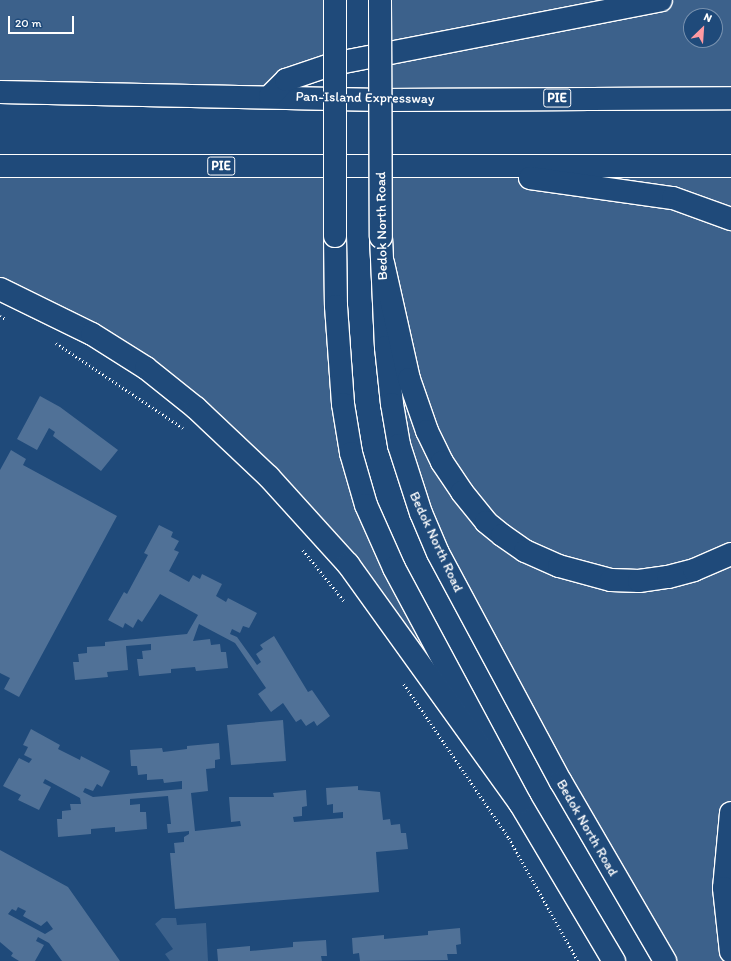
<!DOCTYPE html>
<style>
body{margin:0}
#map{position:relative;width:731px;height:961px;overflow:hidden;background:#1f4a7a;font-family:Itim,sans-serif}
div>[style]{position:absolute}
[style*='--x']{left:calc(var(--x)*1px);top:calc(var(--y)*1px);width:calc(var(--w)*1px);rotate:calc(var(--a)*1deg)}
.green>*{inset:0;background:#3c618b}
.building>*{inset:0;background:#507197}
.path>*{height:2.5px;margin-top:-1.25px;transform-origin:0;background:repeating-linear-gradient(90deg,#fff 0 1px,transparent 0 4px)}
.roads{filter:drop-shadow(1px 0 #fff) drop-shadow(-1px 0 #fff) drop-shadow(0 1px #fff) drop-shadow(0 -1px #fff)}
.primary>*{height:22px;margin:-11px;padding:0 11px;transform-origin:11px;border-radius:11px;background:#1f4a7a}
.highway>*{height:22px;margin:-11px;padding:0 11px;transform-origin:11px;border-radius:11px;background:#1f4a7a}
.bridges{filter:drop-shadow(1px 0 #fff) drop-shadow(-1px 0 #fff) drop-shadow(0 1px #fff) drop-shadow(0 -1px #fff)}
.primary-bridge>*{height:22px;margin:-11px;padding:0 11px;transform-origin:11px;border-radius:11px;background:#1f4a7a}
span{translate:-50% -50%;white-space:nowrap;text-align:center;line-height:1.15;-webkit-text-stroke:3.5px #1f4a7a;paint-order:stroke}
.shield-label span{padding:1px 3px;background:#1f4a7a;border:1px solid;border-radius:3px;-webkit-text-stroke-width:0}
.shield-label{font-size:13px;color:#fff;font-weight:700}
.street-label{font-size:14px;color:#fff}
.north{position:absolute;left:683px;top:8px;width:40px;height:40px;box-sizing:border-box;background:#1f4a7a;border:1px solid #7992af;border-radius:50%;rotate:25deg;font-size:11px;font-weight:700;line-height:16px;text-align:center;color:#fff}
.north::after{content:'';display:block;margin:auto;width:14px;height:18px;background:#ff9aa2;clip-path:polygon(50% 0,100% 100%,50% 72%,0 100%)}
.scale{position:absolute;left:8px;top:16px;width:66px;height:18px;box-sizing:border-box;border:2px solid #fff;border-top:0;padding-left:5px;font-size:12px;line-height:14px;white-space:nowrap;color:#fff;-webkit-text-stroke:3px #1f4a7a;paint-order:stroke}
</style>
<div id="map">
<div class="green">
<i style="clip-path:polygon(0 0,335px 0,333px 64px,270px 96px,0 91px)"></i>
<i style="clip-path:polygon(383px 0,611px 0,384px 44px)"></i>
<i style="clip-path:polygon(evenodd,660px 0,731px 0,731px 98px,382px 100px,383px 54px,660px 0,691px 16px,715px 16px,715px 40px,691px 40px,691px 16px)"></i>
<i style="clip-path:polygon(0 166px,335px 166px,357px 478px,520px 803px,361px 581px,196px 408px,0 289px)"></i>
<i style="clip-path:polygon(381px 166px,731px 166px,731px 961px,665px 961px,410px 484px)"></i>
<i style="clip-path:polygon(162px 918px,176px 918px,177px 925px,206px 923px,208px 961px,170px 961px,165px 954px,173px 949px,155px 924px)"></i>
</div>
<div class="building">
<i style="clip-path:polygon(40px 396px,60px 407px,118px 450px,101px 471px,53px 436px,55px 432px,49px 428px,37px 450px,17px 439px)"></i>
<i style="clip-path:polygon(11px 450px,26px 459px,23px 465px,117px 516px,19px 697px,4px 689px,10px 678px,0 673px,0 470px)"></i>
<i style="clip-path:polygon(159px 525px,173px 532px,171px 537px,179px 541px,174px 550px,179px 552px,169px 571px,189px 582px,193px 575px,200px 579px,202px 574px,222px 584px,216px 596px,226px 602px,228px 598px,257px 613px,249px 628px,243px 626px,240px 633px,232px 629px,230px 634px,237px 637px,257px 665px,261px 662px,256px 654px,263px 649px,260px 645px,274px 636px,308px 692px,312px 690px,330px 716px,317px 726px,314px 721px,306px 726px,301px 719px,296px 722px,283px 703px,271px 712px,258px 694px,266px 688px,235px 643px,199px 624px,193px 641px,210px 639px,211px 645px,220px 644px,221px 652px,226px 652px,228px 668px,196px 671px,195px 667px,171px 669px,171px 673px,139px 676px,137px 659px,143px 659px,142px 651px,151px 650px,151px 644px,126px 646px,128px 670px,107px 672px,108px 677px,75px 680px,73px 662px,79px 662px,78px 654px,87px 653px,87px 647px,105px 646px,105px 642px,187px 634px,198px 615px,160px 594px,142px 622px,138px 619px,133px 628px,125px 623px,123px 628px,108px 620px,124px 592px,127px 594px,148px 555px,144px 553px)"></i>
<i style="clip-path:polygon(283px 720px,286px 761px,231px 765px,227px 725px)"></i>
<i style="clip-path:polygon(31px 729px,60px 745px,58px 749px,80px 760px,81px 756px,110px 771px,102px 787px,97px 784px,93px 791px,85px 788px,83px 792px,93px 797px,182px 789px,182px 781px,164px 783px,163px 779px,147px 780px,147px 774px,138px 775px,137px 766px,131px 766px,130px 750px,162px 748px,163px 752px,187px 749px,187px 746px,219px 743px,220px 759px,215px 760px,215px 768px,206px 769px,208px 791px,191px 793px,195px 831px,241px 826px,240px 821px,231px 822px,229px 797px,274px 797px,273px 793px,306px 790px,307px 806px,302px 807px,302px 816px,293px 817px,294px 822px,343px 818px,343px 812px,333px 813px,333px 804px,327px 805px,326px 788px,358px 786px,358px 790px,380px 792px,383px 820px,390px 819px,391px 825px,400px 824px,401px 833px,406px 833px,408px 849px,376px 852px,379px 892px,175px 909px,170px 853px,175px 853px,174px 843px,184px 842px,184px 837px,189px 834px,189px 831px,168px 833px,167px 824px,171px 824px,168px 796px,130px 799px,130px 805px,140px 804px,140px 812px,146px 812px,147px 829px,115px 832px,115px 827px,91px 829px,91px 834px,58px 837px,57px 819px,62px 819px,62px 811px,71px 810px,70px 804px,81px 804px,80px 798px,45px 779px,43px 783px,51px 787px,39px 810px,18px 800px,21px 795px,3px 786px,19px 758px,29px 763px,32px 759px,24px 755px,28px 747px,23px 745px)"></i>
<i style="clip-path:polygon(evenodd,0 850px,68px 887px,120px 961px,62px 961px,49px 943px,38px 937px,36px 941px,44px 945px,35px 961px,19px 961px,11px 956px,13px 953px,0 942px,0 850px,18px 907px,26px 911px,23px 916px,41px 926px,47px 921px,53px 929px,45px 934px,8px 914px,12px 909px,16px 911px,18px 907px)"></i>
<i style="clip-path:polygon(460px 928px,461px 944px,456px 945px,457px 954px,447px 954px,448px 960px,360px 961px,359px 953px,353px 954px,352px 938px,384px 935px,384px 939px,428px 935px,428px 931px)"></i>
<i style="clip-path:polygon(326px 940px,327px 956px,321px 956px,322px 961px,218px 961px,217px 949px,250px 946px,250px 951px,293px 947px,293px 942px)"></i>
</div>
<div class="path">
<i style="--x:0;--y:316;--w:7;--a:27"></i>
<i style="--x:56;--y:343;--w:153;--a:33.8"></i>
<i style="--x:303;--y:550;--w:67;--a:51.1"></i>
<i style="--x:404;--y:684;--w:186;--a:55.7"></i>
<i style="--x:509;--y:838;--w:141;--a:60.7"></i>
</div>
<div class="roads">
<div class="primary">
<i style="--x:335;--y:236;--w:70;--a:89.2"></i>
<i style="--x:336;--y:306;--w:98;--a:85.9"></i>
<i style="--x:343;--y:404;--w:50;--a:80.7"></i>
<i style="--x:351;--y:453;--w:54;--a:73.9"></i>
<i style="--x:366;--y:505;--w:69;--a:66"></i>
<i style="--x:394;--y:568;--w:267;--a:61.8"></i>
<i style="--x:520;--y:803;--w:184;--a:59.3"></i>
<i style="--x:381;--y:237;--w:110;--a:87.4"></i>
<i style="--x:386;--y:347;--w:57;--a:84"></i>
<i style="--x:392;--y:404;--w:42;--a:80.3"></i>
<i style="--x:399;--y:445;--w:71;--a:72.1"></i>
<i style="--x:421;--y:513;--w:43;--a:67"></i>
<i style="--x:438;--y:553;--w:260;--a:61.8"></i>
<i style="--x:561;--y:782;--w:207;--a:59.8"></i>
</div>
<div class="highway">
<i style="--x:0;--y:92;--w:382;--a:1.2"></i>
<i style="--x:382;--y:100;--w:349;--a:-0.3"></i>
<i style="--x:270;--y:96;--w:23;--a:-45"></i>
<i style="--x:286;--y:80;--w:50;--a:-18.8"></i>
<i style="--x:333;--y:64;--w:334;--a:-11"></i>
<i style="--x:0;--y:166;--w:731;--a:0"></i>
<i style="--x:530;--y:178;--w:144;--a:8"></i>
<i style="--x:673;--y:198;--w:62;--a:19.9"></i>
<i style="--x:383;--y:263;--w:119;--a:77.4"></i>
<i style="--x:409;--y:379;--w:55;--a:70.9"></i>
<i style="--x:427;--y:431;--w:34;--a:64"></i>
<i style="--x:442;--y:462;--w:36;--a:56"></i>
<i style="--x:462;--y:492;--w:38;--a:51"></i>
<i style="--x:486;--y:522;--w:21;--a:39"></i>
<i style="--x:502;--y:535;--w:28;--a:35"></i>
<i style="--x:525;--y:551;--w:37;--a:24"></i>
<i style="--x:559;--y:566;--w:54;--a:15.1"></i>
<i style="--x:611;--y:580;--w:28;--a:2"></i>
<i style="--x:639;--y:581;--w:29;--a:-8"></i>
<i style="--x:668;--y:577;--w:27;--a:-15"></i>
<i style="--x:694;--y:570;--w:40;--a:-23.4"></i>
<i style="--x:0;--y:289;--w:102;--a:26.1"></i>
<i style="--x:92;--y:334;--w:64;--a:32.2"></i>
<i style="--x:146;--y:368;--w:64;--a:38.7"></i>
<i style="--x:196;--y:408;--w:100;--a:43.4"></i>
<i style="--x:269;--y:477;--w:118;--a:47.8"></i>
<i style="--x:348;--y:564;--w:294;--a:54.3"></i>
<i style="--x:731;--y:813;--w:75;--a:95.3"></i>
<i style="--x:724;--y:888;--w:64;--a:83.8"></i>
</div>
</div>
<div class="bridges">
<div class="primary-bridge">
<i style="--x:335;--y:0;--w:236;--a:90"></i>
<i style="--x:380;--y:0;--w:237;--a:89.8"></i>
</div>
</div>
<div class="shield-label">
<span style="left:557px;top:98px">PIE</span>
<span style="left:221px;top:166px">PIE</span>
</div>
<div class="street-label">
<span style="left:365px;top:98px;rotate:1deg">Pan-Island Expressway</span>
<span style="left:382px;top:226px;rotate:-91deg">Bedok North Road</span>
<span style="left:436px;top:542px;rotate:65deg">Bedok North Road</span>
<span style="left:587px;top:828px;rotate:60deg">Bedok North Road</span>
</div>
<div class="north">N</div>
<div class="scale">20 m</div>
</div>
